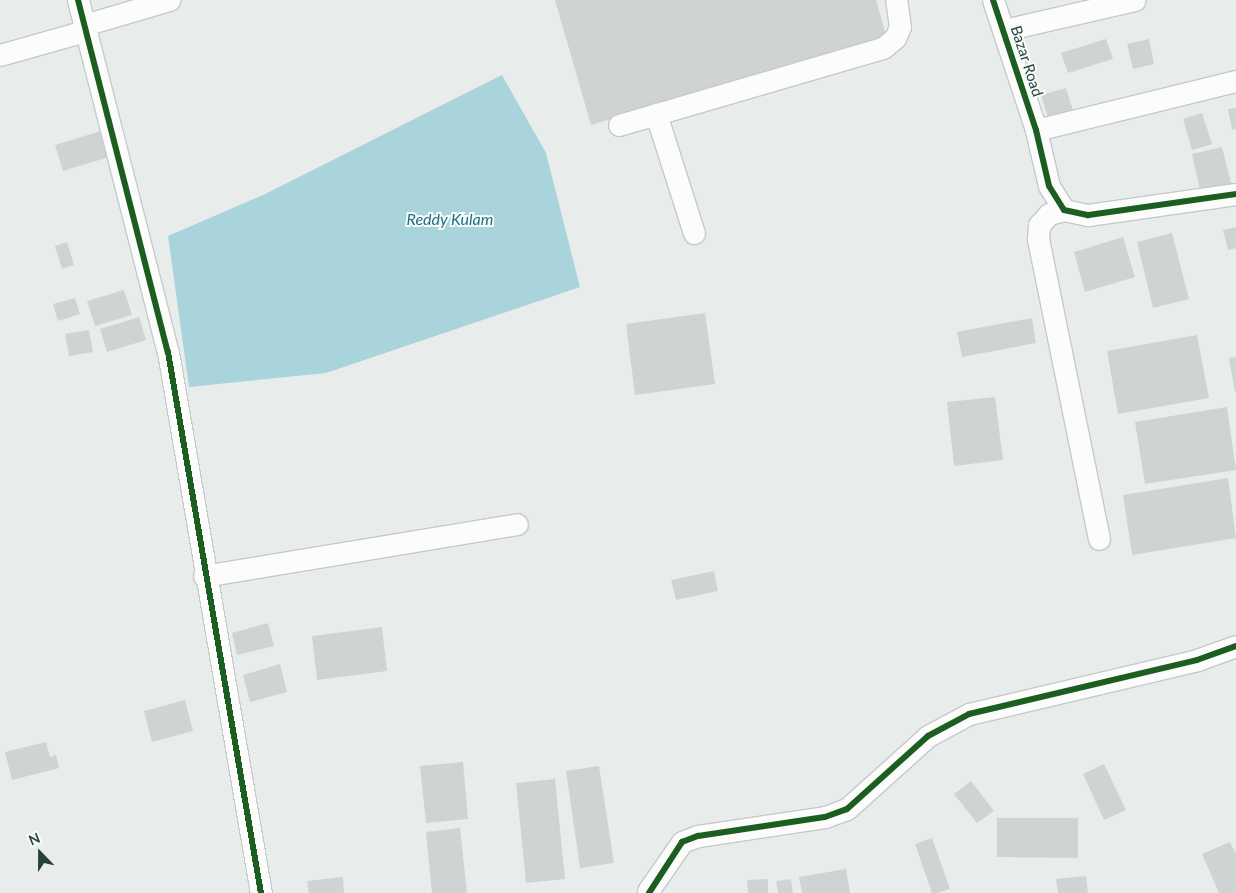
<!DOCTYPE html>
<style>
body{margin:0}
#map{position:relative;width:1236px;height:893px;overflow:hidden;background:#e8edeb;font-family:Lato,sans-serif}
div>[style]{position:absolute}
[style*='--x']{left:calc(var(--x)*1px);top:calc(var(--y)*1px);width:calc(var(--w)*1px);rotate:calc(var(--a)*1deg)}
.water>*{inset:0;background:#a9d4db}
.building>*{inset:0;background:#cfd4d2}
.roads{filter:drop-shadow(1px 0 #c5cac8) drop-shadow(-1px 0 #c5cac8) drop-shadow(0 1px #c5cac8) drop-shadow(0 -1px #c5cac8)}
.minor>*{height:21px;margin:-10.5px;padding:0 10.5px;transform-origin:10.5px;border-radius:10.5px;background:#fcfcfc}
.cycleway>*{height:6px;margin:-3px;padding:0 3px;transform-origin:3px;border-radius:3px;background:#1b5e20}
span{translate:-50% -50%;white-space:nowrap;text-align:center;line-height:1.15;-webkit-text-stroke:4px #f7fbf9;paint-order:stroke}
.street-label{font-size:15px;color:#24423a}
.water-label{font-size:16px;color:#1c6f80;font-style:italic}
.north{position:absolute;left:15px;top:828px;width:50px;height:50px;-webkit-text-stroke:4px #f7fbf9;paint-order:stroke;rotate:338deg;font-size:14px;font-weight:700;line-height:20px;text-align:center;color:#24423a}
.north::after{content:'';display:block;margin:auto;width:18px;height:22px;background:#24423a;clip-path:polygon(50% 0,100% 100%,50% 72%,0 100%)}
</style>
<div id="map">
<div class="water">
<i style="clip-path:polygon(502px 75px,546px 153px,580px 287px,326px 373px,189px 387px,168px 236px,263px 195px)"></i>
</div>
<div class="building">
<i style="clip-path:polygon(555px 0,876px 0,887px 38px,591px 125px)"></i>
<i style="clip-path:polygon(1106px 39px,1113px 59px,1068px 73px,1061px 53px)"></i>
<i style="clip-path:polygon(1149px 39px,1154px 64px,1133px 69px,1127px 44px)"></i>
<i style="clip-path:polygon(1066px 88px,1073px 111px,1048px 118px,1041px 95px)"></i>
<i style="clip-path:polygon(1236px 108px,1236px 129px,1232px 130px,1228px 109px)"></i>
<i style="clip-path:polygon(1202px 113px,1212px 144px,1192px 150px,1183px 119px)"></i>
<i style="clip-path:polygon(101px 131px,109px 157px,63px 171px,55px 145px)"></i>
<i style="clip-path:polygon(1222px 147px,1232px 187px,1201px 195px,1192px 154px)"></i>
<i style="clip-path:polygon(1236px 227px,1236px 248px,1228px 250px,1223px 230px)"></i>
<i style="clip-path:polygon(1172px 233px,1189px 299px,1153px 308px,1137px 242px)"></i>
<i style="clip-path:polygon(1123px 237px,1135px 277px,1085px 292px,1074px 252px)"></i>
<i style="clip-path:polygon(67px 242px,74px 265px,62px 269px,55px 246px)"></i>
<i style="clip-path:polygon(124px 290px,132px 315px,95px 326px,87px 301px)"></i>
<i style="clip-path:polygon(75px 298px,80px 314px,58px 321px,53px 304px)"></i>
<i style="clip-path:polygon(705px 313px,715px 384px,635px 395px,626px 324px)"></i>
<i style="clip-path:polygon(139px 317px,146px 340px,107px 352px,100px 329px)"></i>
<i style="clip-path:polygon(1032px 318px,1036px 343px,962px 357px,957px 332px)"></i>
<i style="clip-path:polygon(89px 330px,93px 352px,69px 356px,65px 334px)"></i>
<i style="clip-path:polygon(1197px 335px,1209px 398px,1118px 414px,1107px 351px)"></i>
<i style="clip-path:polygon(1236px 357px,1236px 392px,1235px 392px,1229px 358px)"></i>
<i style="clip-path:polygon(995px 397px,1003px 460px,954px 466px,947px 402px)"></i>
<i style="clip-path:polygon(1227px 407px,1236px 470px,1145px 484px,1135px 422px)"></i>
<i style="clip-path:polygon(1228px 478px,1236px 538px,1132px 555px,1123px 495px)"></i>
<i style="clip-path:polygon(714px 571px,718px 591px,676px 600px,671px 580px)"></i>
<i style="clip-path:polygon(268px 623px,274px 646px,237px 655px,232px 633px)"></i>
<i style="clip-path:polygon(382px 627px,387px 671px,317px 680px,312px 636px)"></i>
<i style="clip-path:polygon(280px 664px,287px 692px,250px 702px,243px 675px)"></i>
<i style="clip-path:polygon(185px 700px,193px 731px,152px 742px,144px 711px)"></i>
<i style="clip-path:polygon(46px 742px,50px 757px,56px 755px,59px 768px,12px 780px,5px 752px)"></i>
<i style="clip-path:polygon(463px 762px,468px 819px,426px 823px,420px 766px)"></i>
<i style="clip-path:polygon(1104px 764px,1126px 810px,1104px 820px,1083px 774px)"></i>
<i style="clip-path:polygon(599px 766px,614px 863px,580px 868px,566px 771px)"></i>
<i style="clip-path:polygon(555px 779px,565px 879px,526px 883px,516px 783px)"></i>
<i style="clip-path:polygon(971px 781px,994px 811px,977px 823px,954px 794px)"></i>
<i style="clip-path:polygon(997px 818px,1078px 818px,1078px 858px,997px 857px)"></i>
<i style="clip-path:polygon(460px 828px,467px 893px,432px 893px,426px 832px)"></i>
<i style="clip-path:polygon(932px 838px,950px 889px,938px 893px,932px 893px,915px 844px)"></i>
<i style="clip-path:polygon(1230px 842px,1236px 854px,1236px 893px,1219px 893px,1202px 854px)"></i>
<i style="clip-path:polygon(846px 869px,850px 893px,802px 893px,799px 877px)"></i>
<i style="clip-path:polygon(1086px 876px,1088px 893px,1058px 893px,1056px 879px)"></i>
<i style="clip-path:polygon(343px 877px,344px 893px,309px 893px,307px 881px)"></i>
<i style="clip-path:polygon(768px 879px,768px 893px,748px 893px,747px 880px)"></i>
<i style="clip-path:polygon(791px 879px,793px 893px,778px 893px,776px 881px)"></i>
</div>
<div class="roads">
<div class="minor">
<i style="--x:78;--y:0;--w:363;--a:75.7"></i>
<i style="--x:168;--y:352;--w:549;--a:80.25"></i>
<i style="--x:993;--y:0;--w:137;--a:71.7"></i>
<i style="--x:1036;--y:130;--w:57;--a:76.9"></i>
<i style="--x:1049;--y:186;--w:28;--a:58"></i>
<i style="--x:1064;--y:210;--w:25;--a:12"></i>
<i style="--x:1088;--y:215;--w:149;--a:-8.1"></i>
<i style="--x:84;--y:25;--w:89;--a:-16.4"></i>
<i style="--x:1004;--y:30;--w:134;--a:-12.9"></i>
<i style="--x:0;--y:55;--w:88;--a:-15.8"></i>
<i style="--x:656;--y:114;--w:125;--a:72.3"></i>
<i style="--x:619;--y:125;--w:275;--a:-16.3"></i>
<i style="--x:883;--y:48;--w:16;--a:-40"></i>
<i style="--x:895;--y:38;--w:12;--a:-66"></i>
<i style="--x:900;--y:27;--w:27;--a:-98"></i>
<i style="--x:1036;--y:130;--w:206;--a:-13.8"></i>
<i style="--x:1064;--y:210;--w:16;--a:165"></i>
<i style="--x:1049;--y:214;--w:15;--a:132"></i>
<i style="--x:1039;--y:225;--w:14;--a:94"></i>
<i style="--x:1038;--y:239;--w:306;--a:78.5"></i>
<i style="--x:204;--y:576;--w:317;--a:-9.4"></i>
<i style="--x:648;--y:891;--w:60;--a:-55.2"></i>
<i style="--x:682;--y:842;--w:17;--a:-21"></i>
<i style="--x:698;--y:836;--w:128;--a:-8.5"></i>
<i style="--x:825;--y:817;--w:23;--a:-20"></i>
<i style="--x:847;--y:809;--w:109;--a:-42"></i>
<i style="--x:928;--y:736;--w:47;--a:-28.2"></i>
<i style="--x:969;--y:714;--w:234;--a:-13.3"></i>
<i style="--x:1197;--y:660;--w:41;--a:-19.7"></i>
</div>
</div>
<div class="cycleway">
<i style="--x:78;--y:0;--w:363;--a:75.7"></i>
<i style="--x:168;--y:352;--w:549;--a:80.25"></i>
<i style="--x:993;--y:0;--w:137;--a:71.7"></i>
<i style="--x:1036;--y:130;--w:57;--a:76.9"></i>
<i style="--x:1049;--y:186;--w:28;--a:58"></i>
<i style="--x:1064;--y:210;--w:25;--a:12"></i>
<i style="--x:1088;--y:215;--w:149;--a:-8.1"></i>
<i style="--x:649;--y:893;--w:61;--a:-57.1"></i>
<i style="--x:682;--y:842;--w:17;--a:-21"></i>
<i style="--x:698;--y:836;--w:128;--a:-8.5"></i>
<i style="--x:825;--y:817;--w:23;--a:-20"></i>
<i style="--x:847;--y:809;--w:109;--a:-42"></i>
<i style="--x:928;--y:736;--w:47;--a:-28.2"></i>
<i style="--x:969;--y:714;--w:234;--a:-13.3"></i>
<i style="--x:1197;--y:660;--w:41;--a:-19.7"></i>
</div>
<div class="street-label">
<span style="left:1027px;top:61px;rotate:72deg">Bazar Road</span>
</div>
<div class="water-label">
<span style="left:450px;top:219px">Reddy Kulam</span>
</div>
<div class="north">N</div>
</div>
